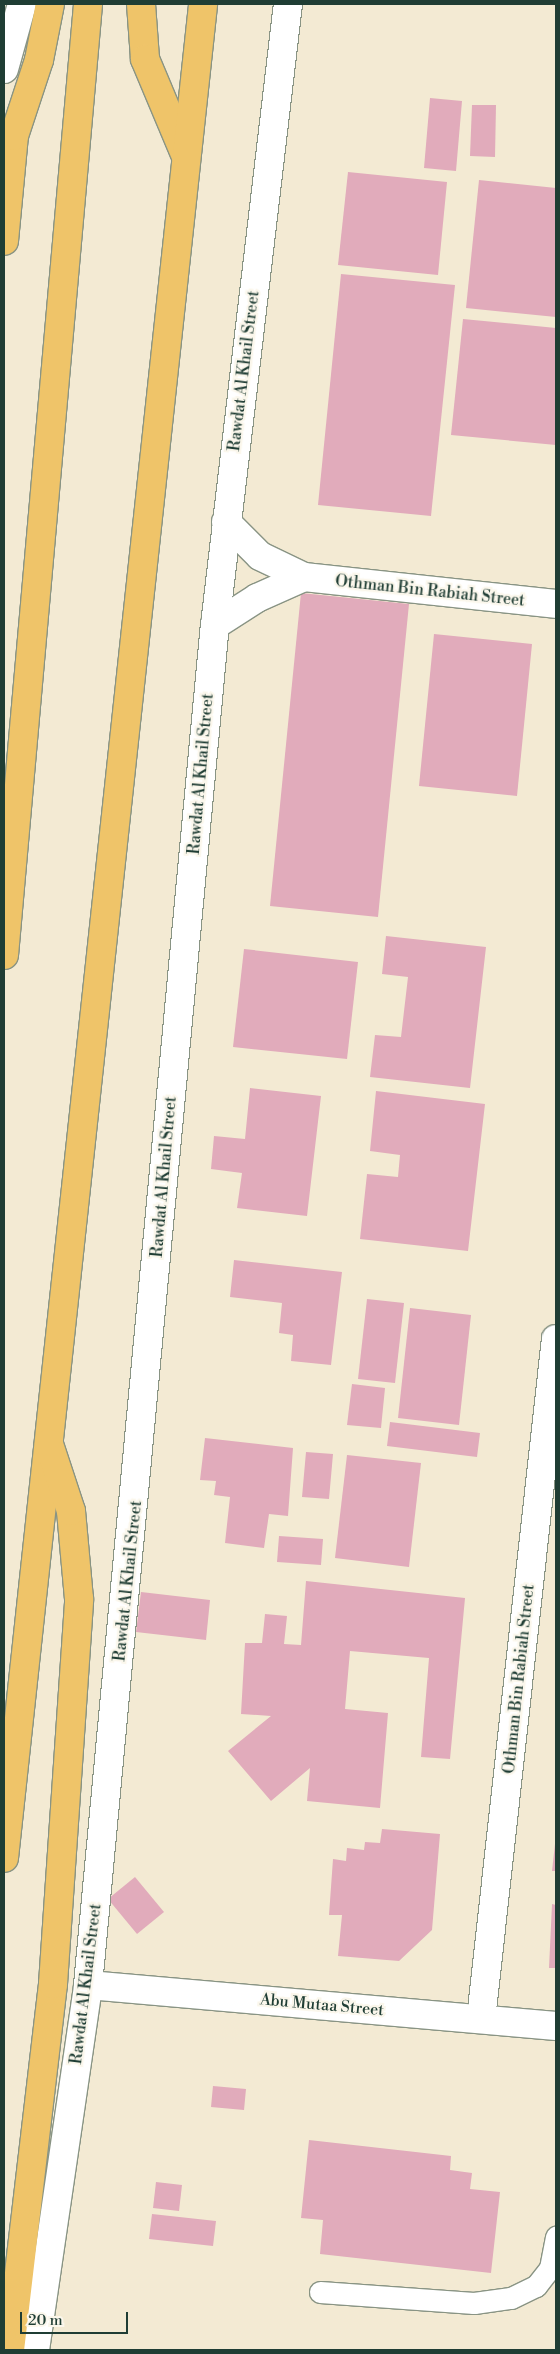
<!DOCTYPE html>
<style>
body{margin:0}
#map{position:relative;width:560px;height:2354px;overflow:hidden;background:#f3ead3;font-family:"Libre Bodoni",serif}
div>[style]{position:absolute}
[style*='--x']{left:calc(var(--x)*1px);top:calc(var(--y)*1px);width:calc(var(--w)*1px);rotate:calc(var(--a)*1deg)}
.building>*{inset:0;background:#e1abbb}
.roads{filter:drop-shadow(1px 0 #899484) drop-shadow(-1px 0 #899484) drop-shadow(0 1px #899484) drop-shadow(0 -1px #899484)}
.service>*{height:21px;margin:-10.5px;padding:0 10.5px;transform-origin:10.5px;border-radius:10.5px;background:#fff}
.minor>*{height:28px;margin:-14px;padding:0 14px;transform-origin:14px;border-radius:14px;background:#fff}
.tertiary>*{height:28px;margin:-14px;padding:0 14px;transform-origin:14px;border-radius:14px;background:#fff}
.primary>*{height:28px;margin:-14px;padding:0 14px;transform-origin:14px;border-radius:14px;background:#efc469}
span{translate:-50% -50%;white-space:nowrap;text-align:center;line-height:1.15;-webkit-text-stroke:4.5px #fbf7ec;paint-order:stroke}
.street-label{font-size:16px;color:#1f3d34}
.frame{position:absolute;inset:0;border:5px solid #1f3d34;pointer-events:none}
.scale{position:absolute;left:20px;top:2312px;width:108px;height:22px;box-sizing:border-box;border:2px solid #1f3d34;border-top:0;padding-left:6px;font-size:15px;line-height:18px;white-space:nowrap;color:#1f3d34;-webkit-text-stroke:4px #fbf7ec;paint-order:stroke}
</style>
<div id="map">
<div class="building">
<i style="clip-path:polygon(430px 98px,462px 101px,456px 171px,424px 168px)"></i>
<i style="clip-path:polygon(472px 105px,496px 105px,495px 157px,470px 156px)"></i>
<i style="clip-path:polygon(348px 172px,447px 182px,438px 275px,338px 265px)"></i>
<i style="clip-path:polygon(479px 180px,556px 188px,556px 317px,466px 308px)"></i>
<i style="clip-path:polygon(341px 274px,455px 285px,431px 516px,318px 505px)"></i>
<i style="clip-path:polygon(463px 319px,556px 328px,556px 445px,451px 435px)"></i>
<i style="clip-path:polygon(301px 593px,409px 604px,378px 917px,270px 906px)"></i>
<i style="clip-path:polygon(434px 634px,532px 644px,517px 796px,419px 786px)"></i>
<i style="clip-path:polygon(386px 936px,486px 947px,470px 1088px,370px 1077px,375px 1035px,401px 1037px,408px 977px,382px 974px)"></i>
<i style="clip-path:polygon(244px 949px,358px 962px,347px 1059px,233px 1047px)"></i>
<i style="clip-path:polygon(250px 1088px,321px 1096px,307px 1216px,237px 1208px,242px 1173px,211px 1169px,214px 1136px,245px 1139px)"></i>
<i style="clip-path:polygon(376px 1091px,485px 1104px,468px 1251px,360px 1239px,367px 1174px,398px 1177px,400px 1155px,370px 1151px)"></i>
<i style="clip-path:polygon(234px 1260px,342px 1272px,331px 1365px,291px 1361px,293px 1335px,279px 1333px,282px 1303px,230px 1297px)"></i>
<i style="clip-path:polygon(367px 1299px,404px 1303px,395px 1383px,358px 1379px)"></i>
<i style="clip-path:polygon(410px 1308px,471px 1315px,459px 1425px,398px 1418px)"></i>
<i style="clip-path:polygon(352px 1384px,385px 1388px,381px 1428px,347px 1425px)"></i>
<i style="clip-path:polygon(390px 1422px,480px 1433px,477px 1457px,387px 1446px)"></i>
<i style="clip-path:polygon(205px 1438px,293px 1448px,288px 1516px,269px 1514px,264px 1548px,225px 1543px,230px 1497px,214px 1495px,216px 1481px,200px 1480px)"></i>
<i style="clip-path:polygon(306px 1452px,333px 1454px,329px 1499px,302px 1497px)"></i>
<i style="clip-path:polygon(347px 1455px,421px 1463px,409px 1567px,335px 1558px)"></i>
<i style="clip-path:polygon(279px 1536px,323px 1539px,321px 1565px,277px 1562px)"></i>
<i style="clip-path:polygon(306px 1581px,465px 1598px,450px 1759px,421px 1757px,429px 1658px,350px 1651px,345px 1709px,388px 1713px,380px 1808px,307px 1801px,310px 1768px,271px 1801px,228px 1751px,271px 1716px,241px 1714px,245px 1643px,262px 1643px,265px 1614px,287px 1616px,284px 1644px,301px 1645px)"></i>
<i style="clip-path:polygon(141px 1592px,210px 1600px,206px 1640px,136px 1632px)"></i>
<i style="clip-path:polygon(382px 1829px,440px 1834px,432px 1930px,399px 1961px,338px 1956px,342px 1915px,329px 1915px,333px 1859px,346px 1861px,347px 1848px,364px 1850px,365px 1842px,380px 1843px)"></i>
<i style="clip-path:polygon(555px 1844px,556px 1844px,556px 1871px,552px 1871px)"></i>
<i style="clip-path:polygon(135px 1877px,164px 1912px,137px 1934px,108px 1899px)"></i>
<i style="clip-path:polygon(552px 1904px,556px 1905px,556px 1968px,549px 1968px)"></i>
<i style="clip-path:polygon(213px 2086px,246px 2089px,244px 2110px,211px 2107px)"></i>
<i style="clip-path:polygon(309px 2140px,451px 2156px,450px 2170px,472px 2173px,470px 2189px,500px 2192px,491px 2273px,320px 2254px,323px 2220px,301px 2218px)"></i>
<i style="clip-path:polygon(156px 2182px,182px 2185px,179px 2211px,153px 2208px)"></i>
<i style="clip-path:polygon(152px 2214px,216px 2221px,213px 2246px,149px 2239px)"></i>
</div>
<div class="roads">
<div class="service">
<i style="--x:320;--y:2292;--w:154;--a:4.1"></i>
<i style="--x:474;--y:2303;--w:37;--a:-8"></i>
<i style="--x:511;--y:2298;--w:28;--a:-26"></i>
<i style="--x:536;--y:2286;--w:23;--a:-52"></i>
<i style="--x:550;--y:2268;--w:32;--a:-79"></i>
</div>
<div class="minor">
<i style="--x:4;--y:69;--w:67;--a:-74.5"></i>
<i style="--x:226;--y:522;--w:48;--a:45"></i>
<i style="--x:260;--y:556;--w:49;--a:25.5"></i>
<i style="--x:304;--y:577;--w:253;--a:6.1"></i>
<i style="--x:215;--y:625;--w:50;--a:-32.7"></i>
<i style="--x:257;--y:598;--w:51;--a:-24.1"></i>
<i style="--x:88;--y:1985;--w:470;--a:5"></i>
<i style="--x:481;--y:2019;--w:684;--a:-83.71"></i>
</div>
<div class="tertiary">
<i style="--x:35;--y:2350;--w:369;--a:-81.7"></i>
<i style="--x:88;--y:1985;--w:1366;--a:-84.67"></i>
<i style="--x:215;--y:625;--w:625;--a:-83.3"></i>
</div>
<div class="primary">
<i style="--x:141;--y:4;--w:55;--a:85.8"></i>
<i style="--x:145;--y:59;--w:103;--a:67.2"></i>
<i style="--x:4;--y:241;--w:105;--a:-84.6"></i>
<i style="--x:14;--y:136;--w:80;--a:-71.8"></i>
<i style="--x:39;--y:60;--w:57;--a:-78.9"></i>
<i style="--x:4;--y:955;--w:955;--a:-84.95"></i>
<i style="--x:4;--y:1858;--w:1865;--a:-83.87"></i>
<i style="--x:10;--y:2350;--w:369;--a:-83.3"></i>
<i style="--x:53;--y:1984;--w:386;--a:-86.1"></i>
<i style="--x:79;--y:1599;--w:88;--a:-95.2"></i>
<i style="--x:71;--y:1511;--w:71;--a:-108.2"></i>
</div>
</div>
<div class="street-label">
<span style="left:244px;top:371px;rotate:-83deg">Rawdat Al Khail Street</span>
<span style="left:430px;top:591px;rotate:6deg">Othman Bin Rabiah Street</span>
<span style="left:201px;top:774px;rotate:-85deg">Rawdat Al Khail Street</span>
<span style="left:164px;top:1177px;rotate:-85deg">Rawdat Al Khail Street</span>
<span style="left:128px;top:1581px;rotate:-84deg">Rawdat Al Khail Street</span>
<span style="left:519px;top:1679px;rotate:-84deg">Othman Bin Rabiah Street</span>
<span style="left:86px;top:1984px;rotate:-83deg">Rawdat Al Khail Street</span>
<span style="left:322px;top:2005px;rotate:5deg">Abu Mutaa Street</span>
</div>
<div class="frame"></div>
<div class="scale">20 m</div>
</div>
